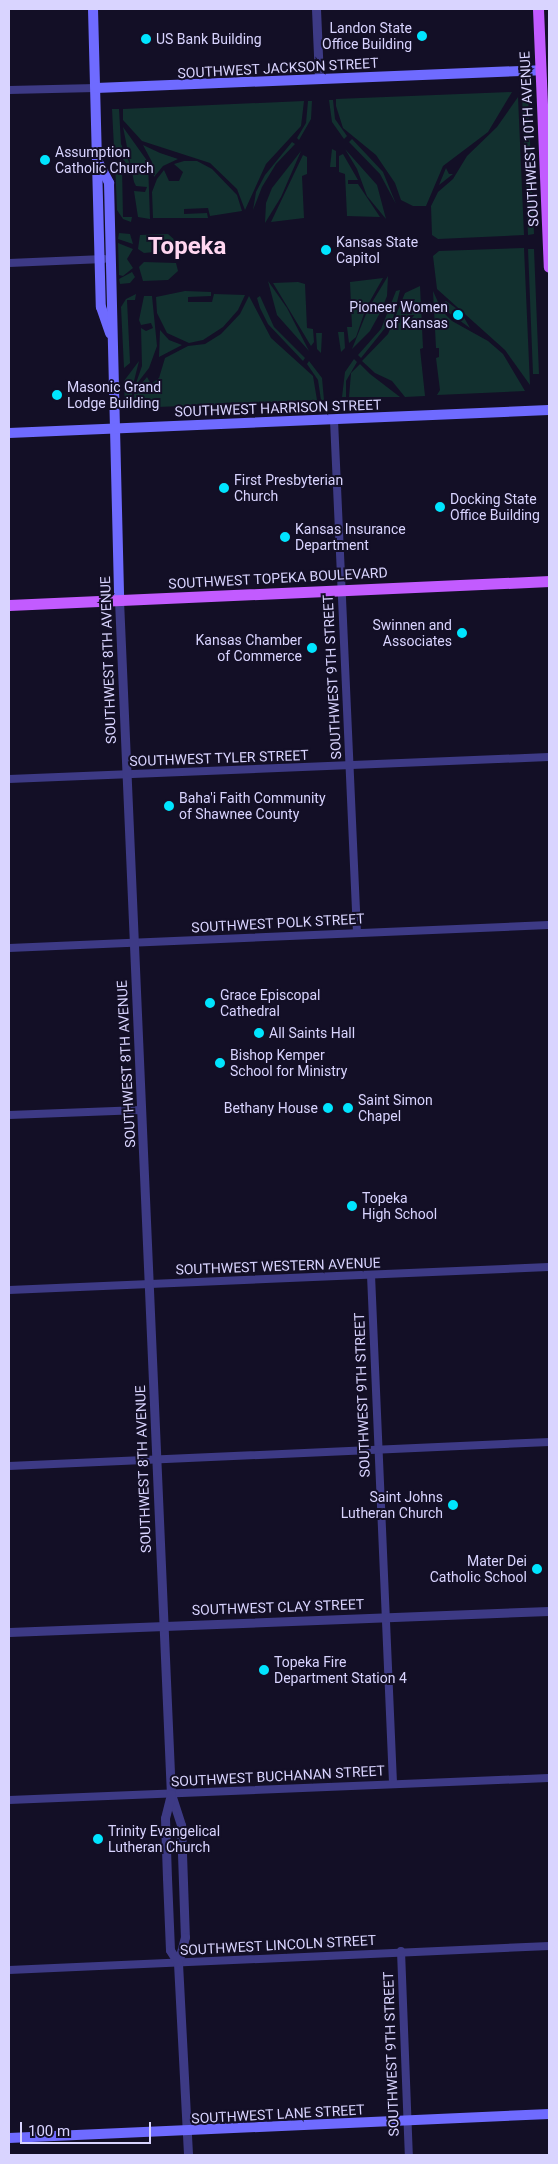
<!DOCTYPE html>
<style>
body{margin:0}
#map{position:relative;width:558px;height:2164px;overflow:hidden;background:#130f26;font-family:Roboto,sans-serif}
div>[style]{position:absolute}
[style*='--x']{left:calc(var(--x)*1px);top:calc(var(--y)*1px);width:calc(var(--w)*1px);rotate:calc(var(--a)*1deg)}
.green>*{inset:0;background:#12302f}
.minor>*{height:8px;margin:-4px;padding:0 4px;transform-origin:4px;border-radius:4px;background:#3d3a85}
.tertiary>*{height:9px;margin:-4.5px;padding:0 4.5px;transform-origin:4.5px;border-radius:4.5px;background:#3d3a85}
.secondary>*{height:10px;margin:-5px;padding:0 5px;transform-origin:5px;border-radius:5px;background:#6f6bff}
.primary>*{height:11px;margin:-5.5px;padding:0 5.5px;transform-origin:5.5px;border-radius:5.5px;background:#c25bff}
.dots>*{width:14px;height:14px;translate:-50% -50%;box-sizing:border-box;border:2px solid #130f26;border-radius:50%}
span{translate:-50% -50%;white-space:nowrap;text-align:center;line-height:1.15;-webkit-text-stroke:4px #130f26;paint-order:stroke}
.poi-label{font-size:14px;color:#d9d4ff}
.right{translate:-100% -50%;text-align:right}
.left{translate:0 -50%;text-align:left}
.street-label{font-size:14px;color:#d9d4ff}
.town-label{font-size:24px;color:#ffd6f0;font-weight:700}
.frame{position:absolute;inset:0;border:10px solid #d9d4ff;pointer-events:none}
.scale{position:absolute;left:20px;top:2122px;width:131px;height:22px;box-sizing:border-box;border:2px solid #d9d4ff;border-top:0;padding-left:6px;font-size:15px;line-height:18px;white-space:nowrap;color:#d9d4ff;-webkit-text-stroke:4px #130f26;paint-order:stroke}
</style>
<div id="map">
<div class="green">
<i style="clip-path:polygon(512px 92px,488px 132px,443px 166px,426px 206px,413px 206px,401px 200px,395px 183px,376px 155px,343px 128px,336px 106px,336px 99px)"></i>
<i style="clip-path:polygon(528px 95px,534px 234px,528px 235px,522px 96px)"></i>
<i style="clip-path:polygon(518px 97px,524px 235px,438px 239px,432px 235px,431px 206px,438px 192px,453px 179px,467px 156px,497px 127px)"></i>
<i style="clip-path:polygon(329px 100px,333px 100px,335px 119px,347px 136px,344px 139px,332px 122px)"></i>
<i style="clip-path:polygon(304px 101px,301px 126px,266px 164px,245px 210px,237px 189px,210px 163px,142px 141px,123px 120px,123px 109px)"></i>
<i style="clip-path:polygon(308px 101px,312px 101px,311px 119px,299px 140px,297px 138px,306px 123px)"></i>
<i style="clip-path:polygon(112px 109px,119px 109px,121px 144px,129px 162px,130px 168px,114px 148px)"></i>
<i style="clip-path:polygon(123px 127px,148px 162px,150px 219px,138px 217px,134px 191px,145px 192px,147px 187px,136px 186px,134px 182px)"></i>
<i style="clip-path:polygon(352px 139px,383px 172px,396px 204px,380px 174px,349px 142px)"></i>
<i style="clip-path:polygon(292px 142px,295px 144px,276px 164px,262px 187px,253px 210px,256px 192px,265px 175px)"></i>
<i style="clip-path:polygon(143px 145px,160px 153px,178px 159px,163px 166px,154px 177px,152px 162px)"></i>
<i style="clip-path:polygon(332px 149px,336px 151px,336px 167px,330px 167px)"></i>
<i style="clip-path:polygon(345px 149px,377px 185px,386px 219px,367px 196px,357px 169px)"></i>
<i style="clip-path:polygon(301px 151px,281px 197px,265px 223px,266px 203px,272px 188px)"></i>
<i style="clip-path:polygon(343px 154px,358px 180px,348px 180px,348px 184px,358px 184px,380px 217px,347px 216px,345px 174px,339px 172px,339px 156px)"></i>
<i style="clip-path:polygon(303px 155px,307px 157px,307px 174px,302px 176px,304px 218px,271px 222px)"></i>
<i style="clip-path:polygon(115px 161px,122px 168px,123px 217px,132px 217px,131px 222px,123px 219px,117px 210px)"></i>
<i style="clip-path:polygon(184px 161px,197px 161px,212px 169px,237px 195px,242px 211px,210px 216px,208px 208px,184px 209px,184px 214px,207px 213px,208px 218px,153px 218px,152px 192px,157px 179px,164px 170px,169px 181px,179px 181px,183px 172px,174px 164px)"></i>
<i style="clip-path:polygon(446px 168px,449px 174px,453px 174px,439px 185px)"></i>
<i style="clip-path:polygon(119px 233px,130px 234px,133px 244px,118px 239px)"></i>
<i style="clip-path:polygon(168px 234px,176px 241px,175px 250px,144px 253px,138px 249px,140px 235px)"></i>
<i style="clip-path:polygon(118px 243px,133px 249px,127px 259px,133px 268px,123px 276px,119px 275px)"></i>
<i style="clip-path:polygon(524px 248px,530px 385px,505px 350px,437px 289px,433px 256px,439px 251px)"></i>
<i style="clip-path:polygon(528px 249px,534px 249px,539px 374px,533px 374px)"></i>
<i style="clip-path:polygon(144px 262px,176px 263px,178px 271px,168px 280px,143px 281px,139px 267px)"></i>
<i style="clip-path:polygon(132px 272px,135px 277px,130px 283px,120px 284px,119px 279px)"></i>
<i style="clip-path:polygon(388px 276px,387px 296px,381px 311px,370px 331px,352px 349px,368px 309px)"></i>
<i style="clip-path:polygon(383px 278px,366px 308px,356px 337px,349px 343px,347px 327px,352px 327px,350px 282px)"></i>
<i style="clip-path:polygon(268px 281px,287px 308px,309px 351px,277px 315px)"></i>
<i style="clip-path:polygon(298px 282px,305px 284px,307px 328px,313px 329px,314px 342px,311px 346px,273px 283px)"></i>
<i style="clip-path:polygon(420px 286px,423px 348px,420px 349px,425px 396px,405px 397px,392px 381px,375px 373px,362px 361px,388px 334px,405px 293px)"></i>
<i style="clip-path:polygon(400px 290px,393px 318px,361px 358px,358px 355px,381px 329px,396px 291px)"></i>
<i style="clip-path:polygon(185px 291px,211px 292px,211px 296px,188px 297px,188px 302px,212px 302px,214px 294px,245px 295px,238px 310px,223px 327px,203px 340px,189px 343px,167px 333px,157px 313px,156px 297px)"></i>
<i style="clip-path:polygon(433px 291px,442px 311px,452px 321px,488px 341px,503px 354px,525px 391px,437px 395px,440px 390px,436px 358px,439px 357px,439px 348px,436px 348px)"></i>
<i style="clip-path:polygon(136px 294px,135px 300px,127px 300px,130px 363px,124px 368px,121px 307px,126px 299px)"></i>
<i style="clip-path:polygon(144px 296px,152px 296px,157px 346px,149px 368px,135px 386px,142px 366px,141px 328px,146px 331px,153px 328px,151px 323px,141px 325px,139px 320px)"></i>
<i style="clip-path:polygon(249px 296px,271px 338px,313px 376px,317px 400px,135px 408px,134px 393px,147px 377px,151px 384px,159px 378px,165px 358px,188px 346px,205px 344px,221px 334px,240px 314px)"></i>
<i style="clip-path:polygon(260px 296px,274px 327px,305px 358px,303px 361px,268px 324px,260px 308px,257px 298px)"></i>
<i style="clip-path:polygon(446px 301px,460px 311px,456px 315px,458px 318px,462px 314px,470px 328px,445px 310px,443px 303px)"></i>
<i style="clip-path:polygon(160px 330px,169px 340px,182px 345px,159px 357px)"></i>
<i style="clip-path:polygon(338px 332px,344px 332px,345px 348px,341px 352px)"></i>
<i style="clip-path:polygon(316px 333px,322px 333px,321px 353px,317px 349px)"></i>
<i style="clip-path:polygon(354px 359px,357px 362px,346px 381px,346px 397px,342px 397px,345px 372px)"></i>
<i style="clip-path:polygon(139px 361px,132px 389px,132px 408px,125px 409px,124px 381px)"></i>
<i style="clip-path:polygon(309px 361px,322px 378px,324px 400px,321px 400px,318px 380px,307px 364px)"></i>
<i style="clip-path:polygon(360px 364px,370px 374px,400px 397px,349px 397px,351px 373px)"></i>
</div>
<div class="minor">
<i style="--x:9;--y:90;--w:87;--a:-1.3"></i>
<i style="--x:9;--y:263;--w:95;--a:-2.4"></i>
<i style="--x:334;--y:420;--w:513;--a:87.43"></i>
<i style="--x:9;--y:779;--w:540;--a:-2.33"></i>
<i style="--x:9;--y:948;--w:540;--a:-2.44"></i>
<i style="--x:9;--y:1115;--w:132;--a:-2.2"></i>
<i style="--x:371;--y:1275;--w:508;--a:87.52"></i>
<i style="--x:9;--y:1290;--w:540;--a:-2.44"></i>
<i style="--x:9;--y:1466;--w:541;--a:-2.54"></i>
<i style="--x:9;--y:1800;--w:540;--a:-2.33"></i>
<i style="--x:401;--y:1951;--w:204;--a:87.8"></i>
<i style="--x:9;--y:1970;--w:541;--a:-2.54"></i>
</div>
<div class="tertiary">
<i style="--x:316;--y:9;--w:70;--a:87.5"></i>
<i style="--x:119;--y:600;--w:1195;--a:87.51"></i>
<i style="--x:171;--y:1794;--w:33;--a:72"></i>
<i style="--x:181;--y:1825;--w:112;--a:88"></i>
<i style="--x:185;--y:1937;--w:27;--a:105"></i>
<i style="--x:178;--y:1963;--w:192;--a:87"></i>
<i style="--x:9;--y:1632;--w:540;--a:-2.23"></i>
<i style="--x:171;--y:1794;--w:25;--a:104"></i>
<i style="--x:165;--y:1818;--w:60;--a:88.1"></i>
<i style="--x:167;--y:1878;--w:72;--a:87.6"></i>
<i style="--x:170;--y:1950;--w:15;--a:58"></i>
</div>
<div class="secondary">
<i style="--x:93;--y:9;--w:298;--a:88.5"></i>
<i style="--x:101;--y:307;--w:28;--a:71"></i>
<i style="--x:96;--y:88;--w:445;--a:-2.3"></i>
<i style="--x:98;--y:162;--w:24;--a:62"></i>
<i style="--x:109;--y:183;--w:417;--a:88.6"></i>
<i style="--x:9;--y:433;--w:540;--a:-2.44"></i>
<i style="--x:9;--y:2138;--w:541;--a:-2.54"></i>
</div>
<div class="primary">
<i style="--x:538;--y:9;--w:258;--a:87.6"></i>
<i style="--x:9;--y:605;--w:541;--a:-2.54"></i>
</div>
<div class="dots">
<i style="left:422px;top:36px;background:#00e5ff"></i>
<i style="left:146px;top:39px;background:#00e5ff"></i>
<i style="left:45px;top:160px;background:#00e5ff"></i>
<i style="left:326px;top:250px;background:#00e5ff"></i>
<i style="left:458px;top:315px;background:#00e5ff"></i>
<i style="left:57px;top:395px;background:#00e5ff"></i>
<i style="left:224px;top:488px;background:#00e5ff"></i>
<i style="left:440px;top:507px;background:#00e5ff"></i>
<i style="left:285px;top:537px;background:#00e5ff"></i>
<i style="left:462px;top:633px;background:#00e5ff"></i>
<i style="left:312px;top:648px;background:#00e5ff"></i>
<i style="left:169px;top:806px;background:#00e5ff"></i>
<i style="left:210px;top:1003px;background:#00e5ff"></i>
<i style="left:259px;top:1033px;background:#00e5ff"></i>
<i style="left:220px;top:1063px;background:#00e5ff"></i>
<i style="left:328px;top:1108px;background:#00e5ff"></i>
<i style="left:348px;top:1108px;background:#00e5ff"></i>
<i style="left:352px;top:1206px;background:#00e5ff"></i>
<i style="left:453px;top:1505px;background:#00e5ff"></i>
<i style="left:537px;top:1569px;background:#00e5ff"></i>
<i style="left:264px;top:1670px;background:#00e5ff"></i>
<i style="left:98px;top:1839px;background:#00e5ff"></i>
</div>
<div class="poi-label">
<span class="right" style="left:412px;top:36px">Landon State<br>Office Building</span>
<span class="left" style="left:156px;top:39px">US Bank Building</span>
<span class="left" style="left:55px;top:160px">Assumption<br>Catholic Church</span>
<span class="left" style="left:336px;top:250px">Kansas State<br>Capitol</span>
<span class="right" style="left:448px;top:315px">Pioneer Women<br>of Kansas</span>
<span class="left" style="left:67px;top:395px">Masonic Grand<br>Lodge Building</span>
<span class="left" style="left:234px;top:488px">First Presbyterian<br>Church</span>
<span class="left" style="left:450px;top:507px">Docking State<br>Office Building</span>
<span class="left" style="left:295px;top:537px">Kansas Insurance<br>Department</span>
<span class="right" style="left:452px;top:633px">Swinnen and<br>Associates</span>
<span class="right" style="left:302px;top:648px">Kansas Chamber<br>of Commerce</span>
<span class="left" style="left:179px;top:806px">Baha'i Faith Community<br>of Shawnee County</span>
<span class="left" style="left:220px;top:1003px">Grace Episcopal<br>Cathedral</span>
<span class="left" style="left:269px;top:1033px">All Saints Hall</span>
<span class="left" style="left:230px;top:1063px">Bishop Kemper<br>School for Ministry</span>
<span class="left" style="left:358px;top:1108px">Saint Simon<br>Chapel</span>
<span class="right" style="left:318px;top:1108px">Bethany House</span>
<span class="left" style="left:362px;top:1206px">Topeka<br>High School</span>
<span class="right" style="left:443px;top:1505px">Saint Johns<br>Lutheran Church</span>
<span class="right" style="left:527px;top:1569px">Mater Dei<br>Catholic School</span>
<span class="left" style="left:274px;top:1670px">Topeka Fire<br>Department Station 4</span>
<span class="left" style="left:108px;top:1839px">Trinity Evangelical<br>Lutheran Church</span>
</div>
<div class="street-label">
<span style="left:278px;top:68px;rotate:-3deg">SOUTHWEST JACKSON STREET</span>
<span style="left:529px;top:139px;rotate:-93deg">SOUTHWEST 10TH AVENUE</span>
<span style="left:278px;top:408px;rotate:-2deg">SOUTHWEST HARRISON STREET</span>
<span style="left:278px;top:578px;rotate:-3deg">SOUTHWEST TOPEKA BOULEVARD</span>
<span style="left:108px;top:660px;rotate:-92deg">SOUTHWEST 8TH AVENUE</span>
<span style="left:332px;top:677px;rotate:-93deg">SOUTHWEST 9TH STREET</span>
<span style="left:219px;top:758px;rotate:-2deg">SOUTHWEST TYLER STREET</span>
<span style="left:278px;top:923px;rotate:-3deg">SOUTHWEST POLK STREET</span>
<span style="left:126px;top:1064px;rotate:-93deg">SOUTHWEST 8TH AVENUE</span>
<span style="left:278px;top:1266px;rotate:-2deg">SOUTHWEST WESTERN AVENUE</span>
<span style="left:362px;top:1395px;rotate:-92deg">SOUTHWEST 9TH STREET</span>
<span style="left:143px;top:1469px;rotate:-92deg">SOUTHWEST 8TH AVENUE</span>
<span style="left:278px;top:1607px;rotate:-2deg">SOUTHWEST CLAY STREET</span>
<span style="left:278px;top:1776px;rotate:-3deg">SOUTHWEST BUCHANAN STREET</span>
<span style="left:278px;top:1945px;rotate:-3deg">SOUTHWEST LINCOLN STREET</span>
<span style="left:391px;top:2054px;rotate:-92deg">SOUTHWEST 9TH STREET</span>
<span style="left:278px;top:2114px;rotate:-3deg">SOUTHWEST LANE STREET</span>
</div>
<div class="town-label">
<span style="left:187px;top:247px">Topeka</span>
</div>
<div class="frame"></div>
<div class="scale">100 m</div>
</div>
